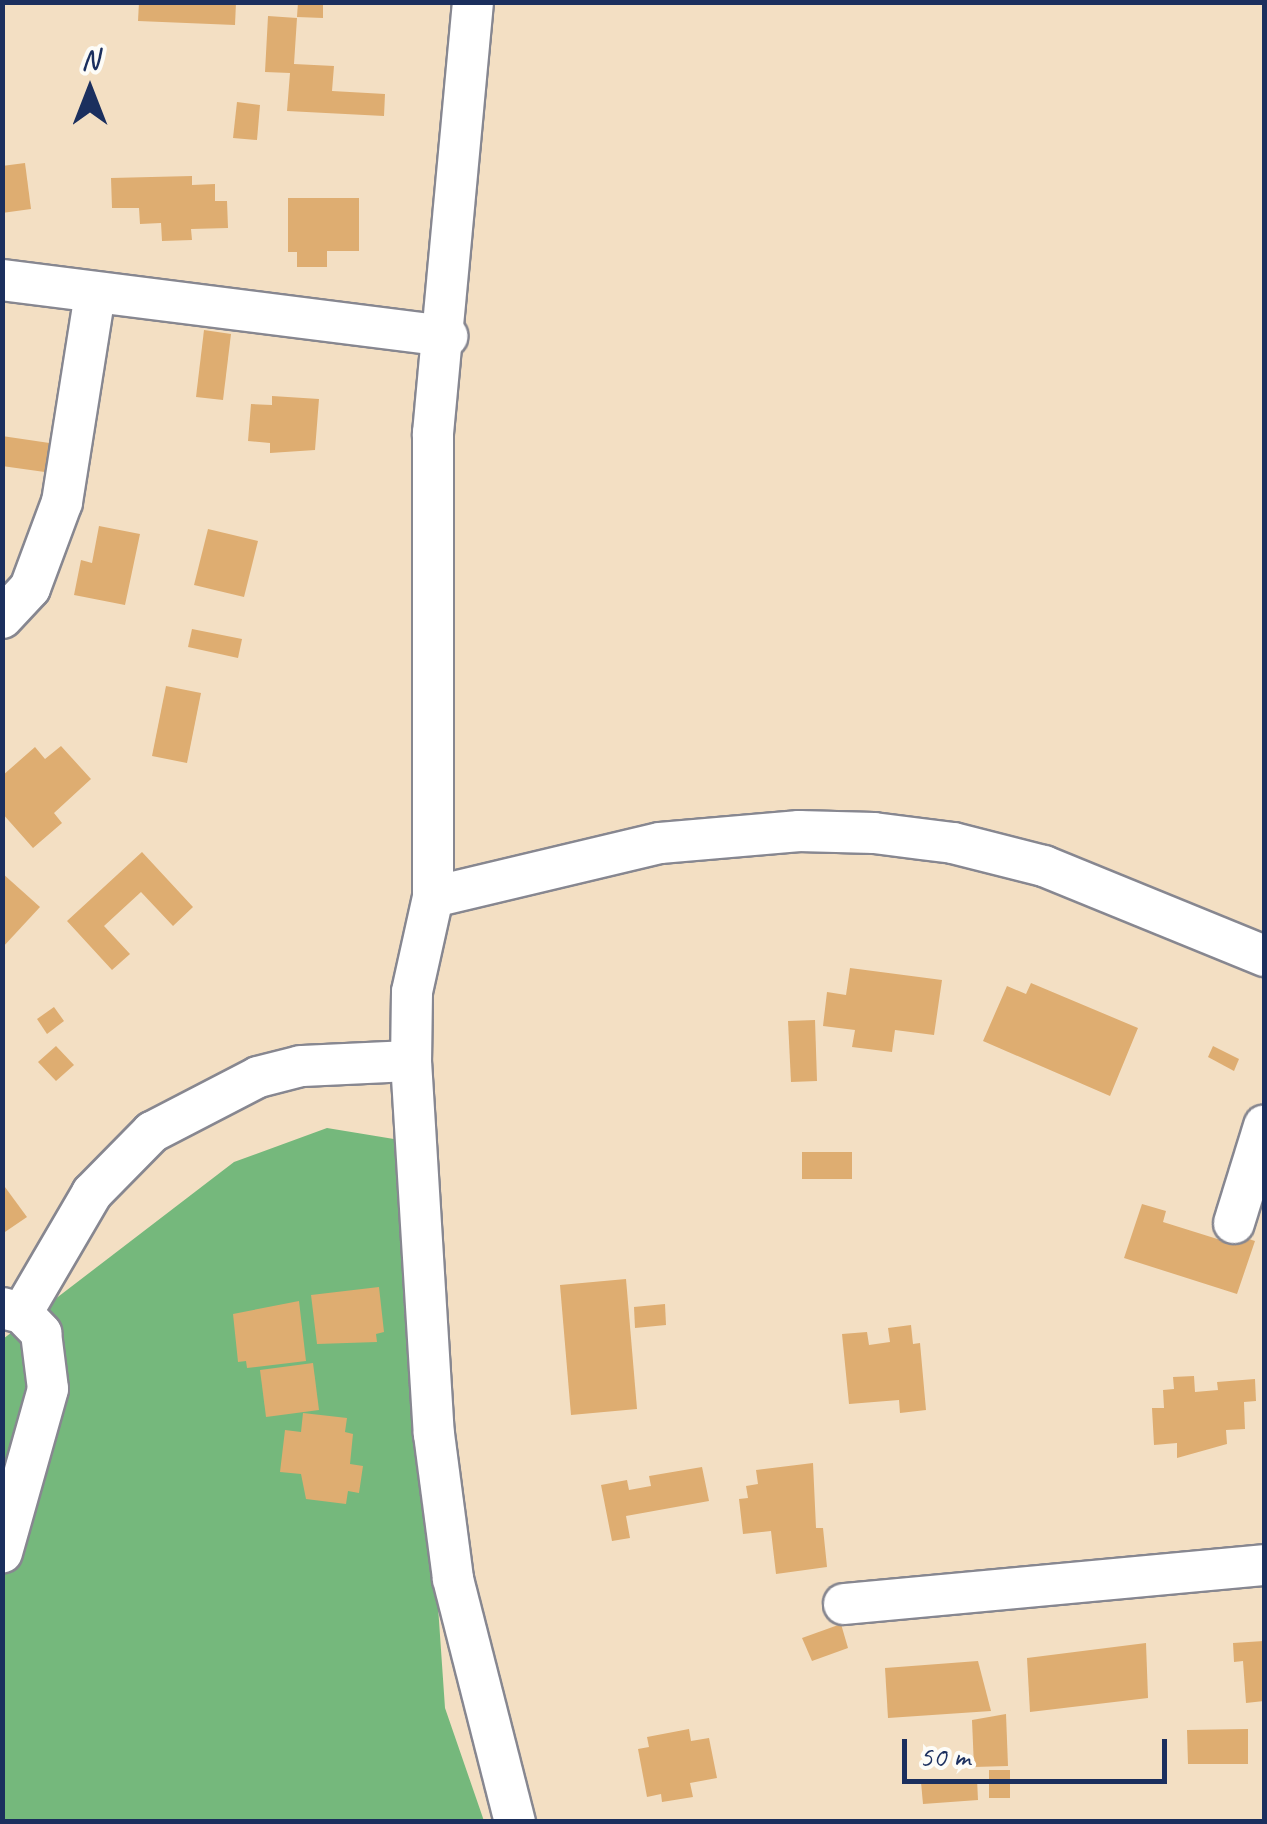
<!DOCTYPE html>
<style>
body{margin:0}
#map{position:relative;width:1267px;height:1824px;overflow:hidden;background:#f3dfc3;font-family:Caveat,sans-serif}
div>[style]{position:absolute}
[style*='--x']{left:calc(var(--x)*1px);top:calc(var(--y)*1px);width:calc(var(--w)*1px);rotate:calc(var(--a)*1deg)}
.forest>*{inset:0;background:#75b87c}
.building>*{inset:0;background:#dead71}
.roads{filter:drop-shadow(2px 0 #878790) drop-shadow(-2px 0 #878790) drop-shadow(0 2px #878790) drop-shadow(0 -2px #878790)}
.minor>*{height:40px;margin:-20px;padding:0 20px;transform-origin:20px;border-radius:20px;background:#fff}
span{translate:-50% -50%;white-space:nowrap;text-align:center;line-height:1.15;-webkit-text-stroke:9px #fdfcf7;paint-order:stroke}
.frame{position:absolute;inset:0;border:5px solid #1b2f5e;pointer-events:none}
.north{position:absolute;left:40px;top:40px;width:100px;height:100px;-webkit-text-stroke:8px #fdfcf7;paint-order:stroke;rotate:0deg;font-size:28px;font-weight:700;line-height:40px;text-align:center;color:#1b2f5e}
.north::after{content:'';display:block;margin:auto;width:35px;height:45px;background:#1b2f5e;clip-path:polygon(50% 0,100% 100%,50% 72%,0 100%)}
.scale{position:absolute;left:902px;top:1739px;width:265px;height:45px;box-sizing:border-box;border:5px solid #1b2f5e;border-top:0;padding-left:12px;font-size:30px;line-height:35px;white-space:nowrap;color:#1b2f5e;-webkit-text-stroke:8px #fdfcf7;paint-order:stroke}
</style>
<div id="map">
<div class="forest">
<i style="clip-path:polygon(327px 1128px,406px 1141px,445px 1708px,484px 1821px,3px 1822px,3px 1339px,234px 1162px)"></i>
</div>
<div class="building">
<i style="clip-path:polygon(139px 2px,236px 2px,235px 25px,138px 21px)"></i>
<i style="clip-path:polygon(298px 2px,323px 2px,323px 18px,297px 17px)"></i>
<i style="clip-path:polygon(268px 16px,297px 18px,294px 64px,334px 66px,332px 91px,385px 94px,384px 116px,287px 111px,290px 73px,265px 72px)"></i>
<i style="clip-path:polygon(237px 102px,260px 105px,257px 140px,233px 138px)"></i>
<i style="clip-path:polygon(25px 163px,31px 209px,2px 213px,2px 166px)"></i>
<i style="clip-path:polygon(192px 176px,192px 185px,215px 184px,215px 201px,227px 201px,228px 228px,191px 229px,192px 240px,162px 241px,161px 223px,140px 224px,139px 208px,112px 208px,111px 178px)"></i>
<i style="clip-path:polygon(288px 198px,359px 198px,359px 251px,327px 251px,327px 267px,297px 267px,297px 252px,288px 252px)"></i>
<i style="clip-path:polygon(204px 330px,231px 334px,223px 400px,196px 397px)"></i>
<i style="clip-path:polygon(272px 396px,319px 399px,315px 450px,270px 453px,270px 443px,248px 441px,251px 404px,272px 405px)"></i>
<i style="clip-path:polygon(2px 436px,63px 445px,59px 474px,2px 466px)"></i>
<i style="clip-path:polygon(99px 526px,140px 534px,125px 605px,74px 595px,81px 560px,92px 563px)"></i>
<i style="clip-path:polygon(208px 529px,258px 541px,244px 597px,194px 585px)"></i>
<i style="clip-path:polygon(192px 629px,242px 639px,238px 658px,188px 647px)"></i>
<i style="clip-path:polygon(166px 686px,201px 693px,187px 763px,152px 756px)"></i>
<i style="clip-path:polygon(61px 746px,91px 779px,54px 813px,62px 823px,33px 848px,2px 813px,2px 776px,35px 747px,45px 759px)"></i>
<i style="clip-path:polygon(142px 852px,193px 907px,173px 926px,141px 892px,104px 926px,130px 954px,112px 970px,67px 921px)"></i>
<i style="clip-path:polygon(2px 873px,40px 907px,2px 948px)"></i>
<i style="clip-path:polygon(850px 968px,942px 980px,934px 1035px,895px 1030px,892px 1052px,852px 1047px,855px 1030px,823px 1026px,827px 992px,846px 995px)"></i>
<i style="clip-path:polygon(1031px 983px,1138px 1028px,1110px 1096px,983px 1041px,1007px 986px,1026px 994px)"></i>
<i style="clip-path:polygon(54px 1007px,64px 1021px,47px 1034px,37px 1019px)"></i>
<i style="clip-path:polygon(815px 1020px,817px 1081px,791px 1082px,788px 1021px)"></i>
<i style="clip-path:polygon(56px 1046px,74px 1065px,56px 1081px,38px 1062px)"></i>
<i style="clip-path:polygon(1213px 1046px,1239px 1059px,1234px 1071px,1208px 1057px)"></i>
<i style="clip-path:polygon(802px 1152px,852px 1152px,852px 1179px,802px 1179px)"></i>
<i style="clip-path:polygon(2px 1183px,27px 1217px,2px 1234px)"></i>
<i style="clip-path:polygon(1142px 1204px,1166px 1211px,1163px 1222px,1227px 1242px,1230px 1233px,1255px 1241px,1237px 1294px,1124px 1258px)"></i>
<i style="clip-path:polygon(626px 1279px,637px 1409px,571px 1415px,560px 1285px)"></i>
<i style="clip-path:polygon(379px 1287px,384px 1332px,376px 1334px,377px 1342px,317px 1344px,311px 1295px)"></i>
<i style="clip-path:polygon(299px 1301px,306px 1361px,247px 1368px,246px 1361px,238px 1362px,233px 1314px)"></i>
<i style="clip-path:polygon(665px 1304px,666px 1325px,635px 1328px,634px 1307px)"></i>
<i style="clip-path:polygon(911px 1325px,913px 1344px,920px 1343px,926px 1410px,900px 1413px,899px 1400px,849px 1404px,842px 1334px,867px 1332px,869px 1345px,890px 1342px,888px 1328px)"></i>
<i style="clip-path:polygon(313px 1363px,319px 1410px,266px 1417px,260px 1370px)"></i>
<i style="clip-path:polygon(1194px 1376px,1195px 1392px,1218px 1390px,1217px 1382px,1255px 1379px,1256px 1401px,1244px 1402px,1245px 1429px,1226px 1430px,1227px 1444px,1177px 1458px,1177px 1443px,1154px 1445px,1152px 1408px,1164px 1408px,1163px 1390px,1174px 1389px,1173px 1377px)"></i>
<i style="clip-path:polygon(303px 1413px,347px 1418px,345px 1432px,353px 1434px,350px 1464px,363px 1466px,359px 1493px,348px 1491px,346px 1504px,306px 1499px,301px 1474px,280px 1472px,285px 1430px,301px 1432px)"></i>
<i style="clip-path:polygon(813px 1463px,816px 1528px,823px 1528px,827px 1567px,776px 1574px,771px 1531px,743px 1534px,739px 1499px,748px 1498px,746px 1486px,758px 1484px,756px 1470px)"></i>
<i style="clip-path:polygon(702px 1467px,709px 1501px,626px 1516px,630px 1538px,612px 1541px,601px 1485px,627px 1480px,629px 1490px,651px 1486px,649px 1476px)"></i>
<i style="clip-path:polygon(841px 1624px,848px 1648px,812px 1661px,802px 1638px)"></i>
<i style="clip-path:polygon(1264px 1641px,1264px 1701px,1246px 1703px,1243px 1661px,1234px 1662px,1233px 1643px)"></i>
<i style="clip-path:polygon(1146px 1643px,1148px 1698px,1030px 1712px,1027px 1658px)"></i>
<i style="clip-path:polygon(978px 1661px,991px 1711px,888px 1718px,885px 1668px)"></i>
<i style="clip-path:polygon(1006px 1714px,1008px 1766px,974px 1767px,972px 1720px)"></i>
<i style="clip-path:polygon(689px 1729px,691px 1741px,709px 1738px,717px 1778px,690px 1783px,693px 1797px,662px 1802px,661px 1794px,647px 1797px,638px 1749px,649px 1747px,647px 1737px)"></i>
<i style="clip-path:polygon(1248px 1729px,1248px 1764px,1188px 1764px,1187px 1730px)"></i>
<i style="clip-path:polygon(989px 1770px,1010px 1770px,1010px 1798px,989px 1798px)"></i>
<i style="clip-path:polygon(977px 1779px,978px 1800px,923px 1804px,921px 1782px)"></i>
</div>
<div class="roads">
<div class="minor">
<i style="--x:473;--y:2;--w:433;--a:95.3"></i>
<i style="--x:433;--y:433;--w:464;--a:90"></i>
<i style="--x:433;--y:897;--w:97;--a:102.5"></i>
<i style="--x:412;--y:992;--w:69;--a:90.8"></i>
<i style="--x:411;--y:1061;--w:374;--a:86.5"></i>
<i style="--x:434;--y:1434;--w:146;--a:82.5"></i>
<i style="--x:453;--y:1579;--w:251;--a:75.7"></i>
<i style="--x:2;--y:280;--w:449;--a:7.2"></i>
<i style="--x:2;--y:618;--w:41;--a:-47"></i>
<i style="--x:30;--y:588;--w:92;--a:-69.6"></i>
<i style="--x:62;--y:502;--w:211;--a:-81"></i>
<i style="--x:433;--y:897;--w:233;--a:-13.4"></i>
<i style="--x:660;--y:843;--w:140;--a:-4.9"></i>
<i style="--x:799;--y:831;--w:75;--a:1.5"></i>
<i style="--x:874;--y:833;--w:80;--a:7.2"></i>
<i style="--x:953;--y:843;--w:94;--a:14.2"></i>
<i style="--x:1044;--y:866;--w:238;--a:22.2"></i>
<i style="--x:1234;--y:1223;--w:102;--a:-72.8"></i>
<i style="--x:2;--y:1308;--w:21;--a:14"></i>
<i style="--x:22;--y:1313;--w:28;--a:46"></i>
<i style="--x:41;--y:1333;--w:56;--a:82.9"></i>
<i style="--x:48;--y:1389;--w:170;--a:105.7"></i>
<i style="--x:22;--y:1313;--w:139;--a:-59.7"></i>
<i style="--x:92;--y:1193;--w:86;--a:-45.5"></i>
<i style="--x:152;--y:1132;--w:119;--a:-27.4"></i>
<i style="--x:258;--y:1077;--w:44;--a:-14.3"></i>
<i style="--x:301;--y:1066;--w:110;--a:-2.6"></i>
<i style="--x:844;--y:1604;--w:422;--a:-5.3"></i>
</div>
</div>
<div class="frame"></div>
<div class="north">N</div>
<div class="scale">50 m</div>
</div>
